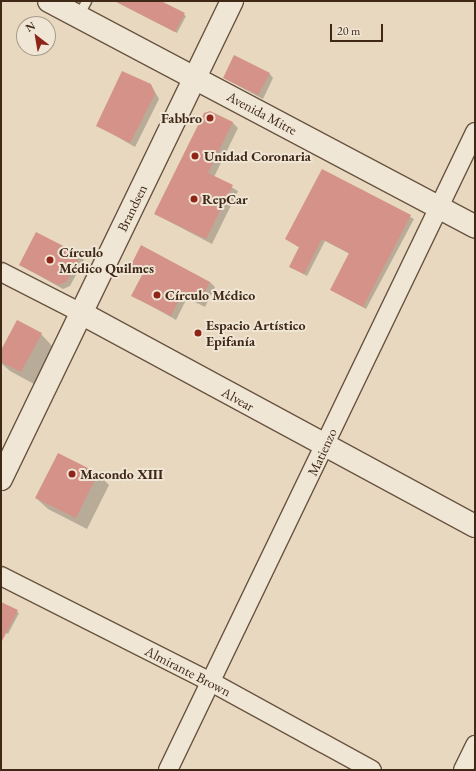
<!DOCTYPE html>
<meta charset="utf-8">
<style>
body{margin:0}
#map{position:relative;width:476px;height:771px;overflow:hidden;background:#e7d8bf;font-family:"EB Garamond",serif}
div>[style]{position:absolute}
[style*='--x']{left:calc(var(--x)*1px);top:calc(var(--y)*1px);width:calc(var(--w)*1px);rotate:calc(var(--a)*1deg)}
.shadow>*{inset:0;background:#0003}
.building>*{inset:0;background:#d59289}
.roads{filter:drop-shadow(1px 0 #6a5441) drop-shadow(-1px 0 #6a5441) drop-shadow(0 1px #6a5441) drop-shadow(0 -1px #6a5441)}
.lane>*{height:9px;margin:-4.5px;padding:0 4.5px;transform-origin:4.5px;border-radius:4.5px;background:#efe6d5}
.street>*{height:18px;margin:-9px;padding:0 9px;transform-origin:9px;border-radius:9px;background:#efe6d5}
.secondary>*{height:22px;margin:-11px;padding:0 11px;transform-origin:11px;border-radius:11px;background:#efe6d5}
.dots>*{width:11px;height:11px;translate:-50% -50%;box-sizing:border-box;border:2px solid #efe6d5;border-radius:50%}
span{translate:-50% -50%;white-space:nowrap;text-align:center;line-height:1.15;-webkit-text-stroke:4px #efe6d5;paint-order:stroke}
.street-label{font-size:14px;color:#402817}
.poi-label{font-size:14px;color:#402817;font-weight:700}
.right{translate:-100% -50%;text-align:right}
.left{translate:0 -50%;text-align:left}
.frame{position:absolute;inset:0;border:2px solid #402817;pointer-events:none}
.north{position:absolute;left:16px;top:16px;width:40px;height:40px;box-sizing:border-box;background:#efe6d5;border:1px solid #a99a89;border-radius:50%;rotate:329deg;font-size:11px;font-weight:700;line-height:16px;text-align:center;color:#402817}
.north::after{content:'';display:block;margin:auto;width:14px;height:18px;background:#8f2418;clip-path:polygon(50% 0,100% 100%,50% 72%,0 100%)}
.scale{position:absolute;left:330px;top:24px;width:53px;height:18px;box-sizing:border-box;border:2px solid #402817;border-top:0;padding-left:5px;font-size:12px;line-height:14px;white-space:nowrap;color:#402817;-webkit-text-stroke:3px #efe6d5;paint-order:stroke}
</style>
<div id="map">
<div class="shadow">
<i style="clip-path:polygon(114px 1px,159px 1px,186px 16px,177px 33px)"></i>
<i style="clip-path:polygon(269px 73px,273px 78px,263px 99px,224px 78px)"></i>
<i style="clip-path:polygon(151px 85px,159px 99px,135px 147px,97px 125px)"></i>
<i style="clip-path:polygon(232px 122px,238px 128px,214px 177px,238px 191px,212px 244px,155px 214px)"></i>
<i style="clip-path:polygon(322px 170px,414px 219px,366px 309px,331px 290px,350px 254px,325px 241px,307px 276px,290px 267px,300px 248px,286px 239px)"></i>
<i style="clip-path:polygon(80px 256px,84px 260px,70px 286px,63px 289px,20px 265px)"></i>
<i style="clip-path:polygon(131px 266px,210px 282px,215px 287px,205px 307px,187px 298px,176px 320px,132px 295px,143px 275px)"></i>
<i style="clip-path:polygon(41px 334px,53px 347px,34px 384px,10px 371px,1px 363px,1px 353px)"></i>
<i style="clip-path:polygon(98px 474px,109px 485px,87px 529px,48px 509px,36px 498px)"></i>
<i style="clip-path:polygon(1px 603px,19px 613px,8px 634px,1px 630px)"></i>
</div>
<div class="building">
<i style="clip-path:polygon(115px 1px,161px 1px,185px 13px,175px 32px)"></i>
<i style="clip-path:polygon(234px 55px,270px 73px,258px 95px,223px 78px)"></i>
<i style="clip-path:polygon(122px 71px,151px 84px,155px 94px,130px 143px,96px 126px)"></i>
<i style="clip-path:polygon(210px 111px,233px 122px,208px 173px,233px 185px,206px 239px,154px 214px,204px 113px)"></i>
<i style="clip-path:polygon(322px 169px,411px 215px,363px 307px,330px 290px,349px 253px,322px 239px,304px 274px,289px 267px,299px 247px,285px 239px)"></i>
<i style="clip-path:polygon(36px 232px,81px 255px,66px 282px,58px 285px,19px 265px)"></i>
<i style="clip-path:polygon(141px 245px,210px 282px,199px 302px,182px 293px,171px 316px,131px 296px,143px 273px,130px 267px)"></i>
<i style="clip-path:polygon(17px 320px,42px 333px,21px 372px,1px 362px,1px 350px)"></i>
<i style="clip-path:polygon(58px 453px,98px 473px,76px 518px,35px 498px)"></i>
<i style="clip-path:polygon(1px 602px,18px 610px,1px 643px)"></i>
</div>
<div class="roads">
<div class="lane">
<i style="--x:78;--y:16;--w:17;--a:-62"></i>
</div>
<div class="street">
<i style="--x:1;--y:272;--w:90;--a:27.1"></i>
<i style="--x:1;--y:576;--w:237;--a:26.8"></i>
<i style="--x:213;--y:683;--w:181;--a:28.7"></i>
<i style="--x:168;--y:770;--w:708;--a:-64.3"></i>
<i style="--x:463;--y:770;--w:28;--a:-64"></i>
</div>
<div class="secondary">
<i style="--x:49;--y:1;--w:482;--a:27.9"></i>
<i style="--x:81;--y:313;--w:448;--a:28.4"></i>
<i style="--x:1;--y:479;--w:531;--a:-64.21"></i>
</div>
</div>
<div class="dots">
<i style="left:210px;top:118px;background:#8f2418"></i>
<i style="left:195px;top:156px;background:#8f2418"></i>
<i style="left:194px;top:199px;background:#8f2418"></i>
<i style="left:50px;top:260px;background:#8f2418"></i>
<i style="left:157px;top:295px;background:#8f2418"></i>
<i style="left:198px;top:333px;background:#8f2418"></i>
<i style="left:72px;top:474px;background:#8f2418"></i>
</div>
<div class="street-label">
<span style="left:262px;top:113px;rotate:28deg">Avenida Mitre</span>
<span style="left:132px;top:208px;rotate:-64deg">Brandsen</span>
<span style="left:238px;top:399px;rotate:29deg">Alvear</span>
<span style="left:322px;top:452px;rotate:-65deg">Matienzo</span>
<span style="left:188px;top:671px;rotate:27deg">Almirante Brown</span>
</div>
<div class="poi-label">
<span class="right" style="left:202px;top:118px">Fabbro</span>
<span class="left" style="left:204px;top:156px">Unidad Coronaria</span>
<span class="left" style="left:202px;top:199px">RepCar</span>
<span class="left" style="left:59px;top:260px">Círculo<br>Médico Quilmes</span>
<span class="left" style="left:165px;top:295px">Círculo Médico</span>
<span class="left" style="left:206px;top:333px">Espacio Artístico<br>Epifanía</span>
<span class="left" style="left:80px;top:474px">Macondo XIII</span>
</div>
<div class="frame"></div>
<div class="north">N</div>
<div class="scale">20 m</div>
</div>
